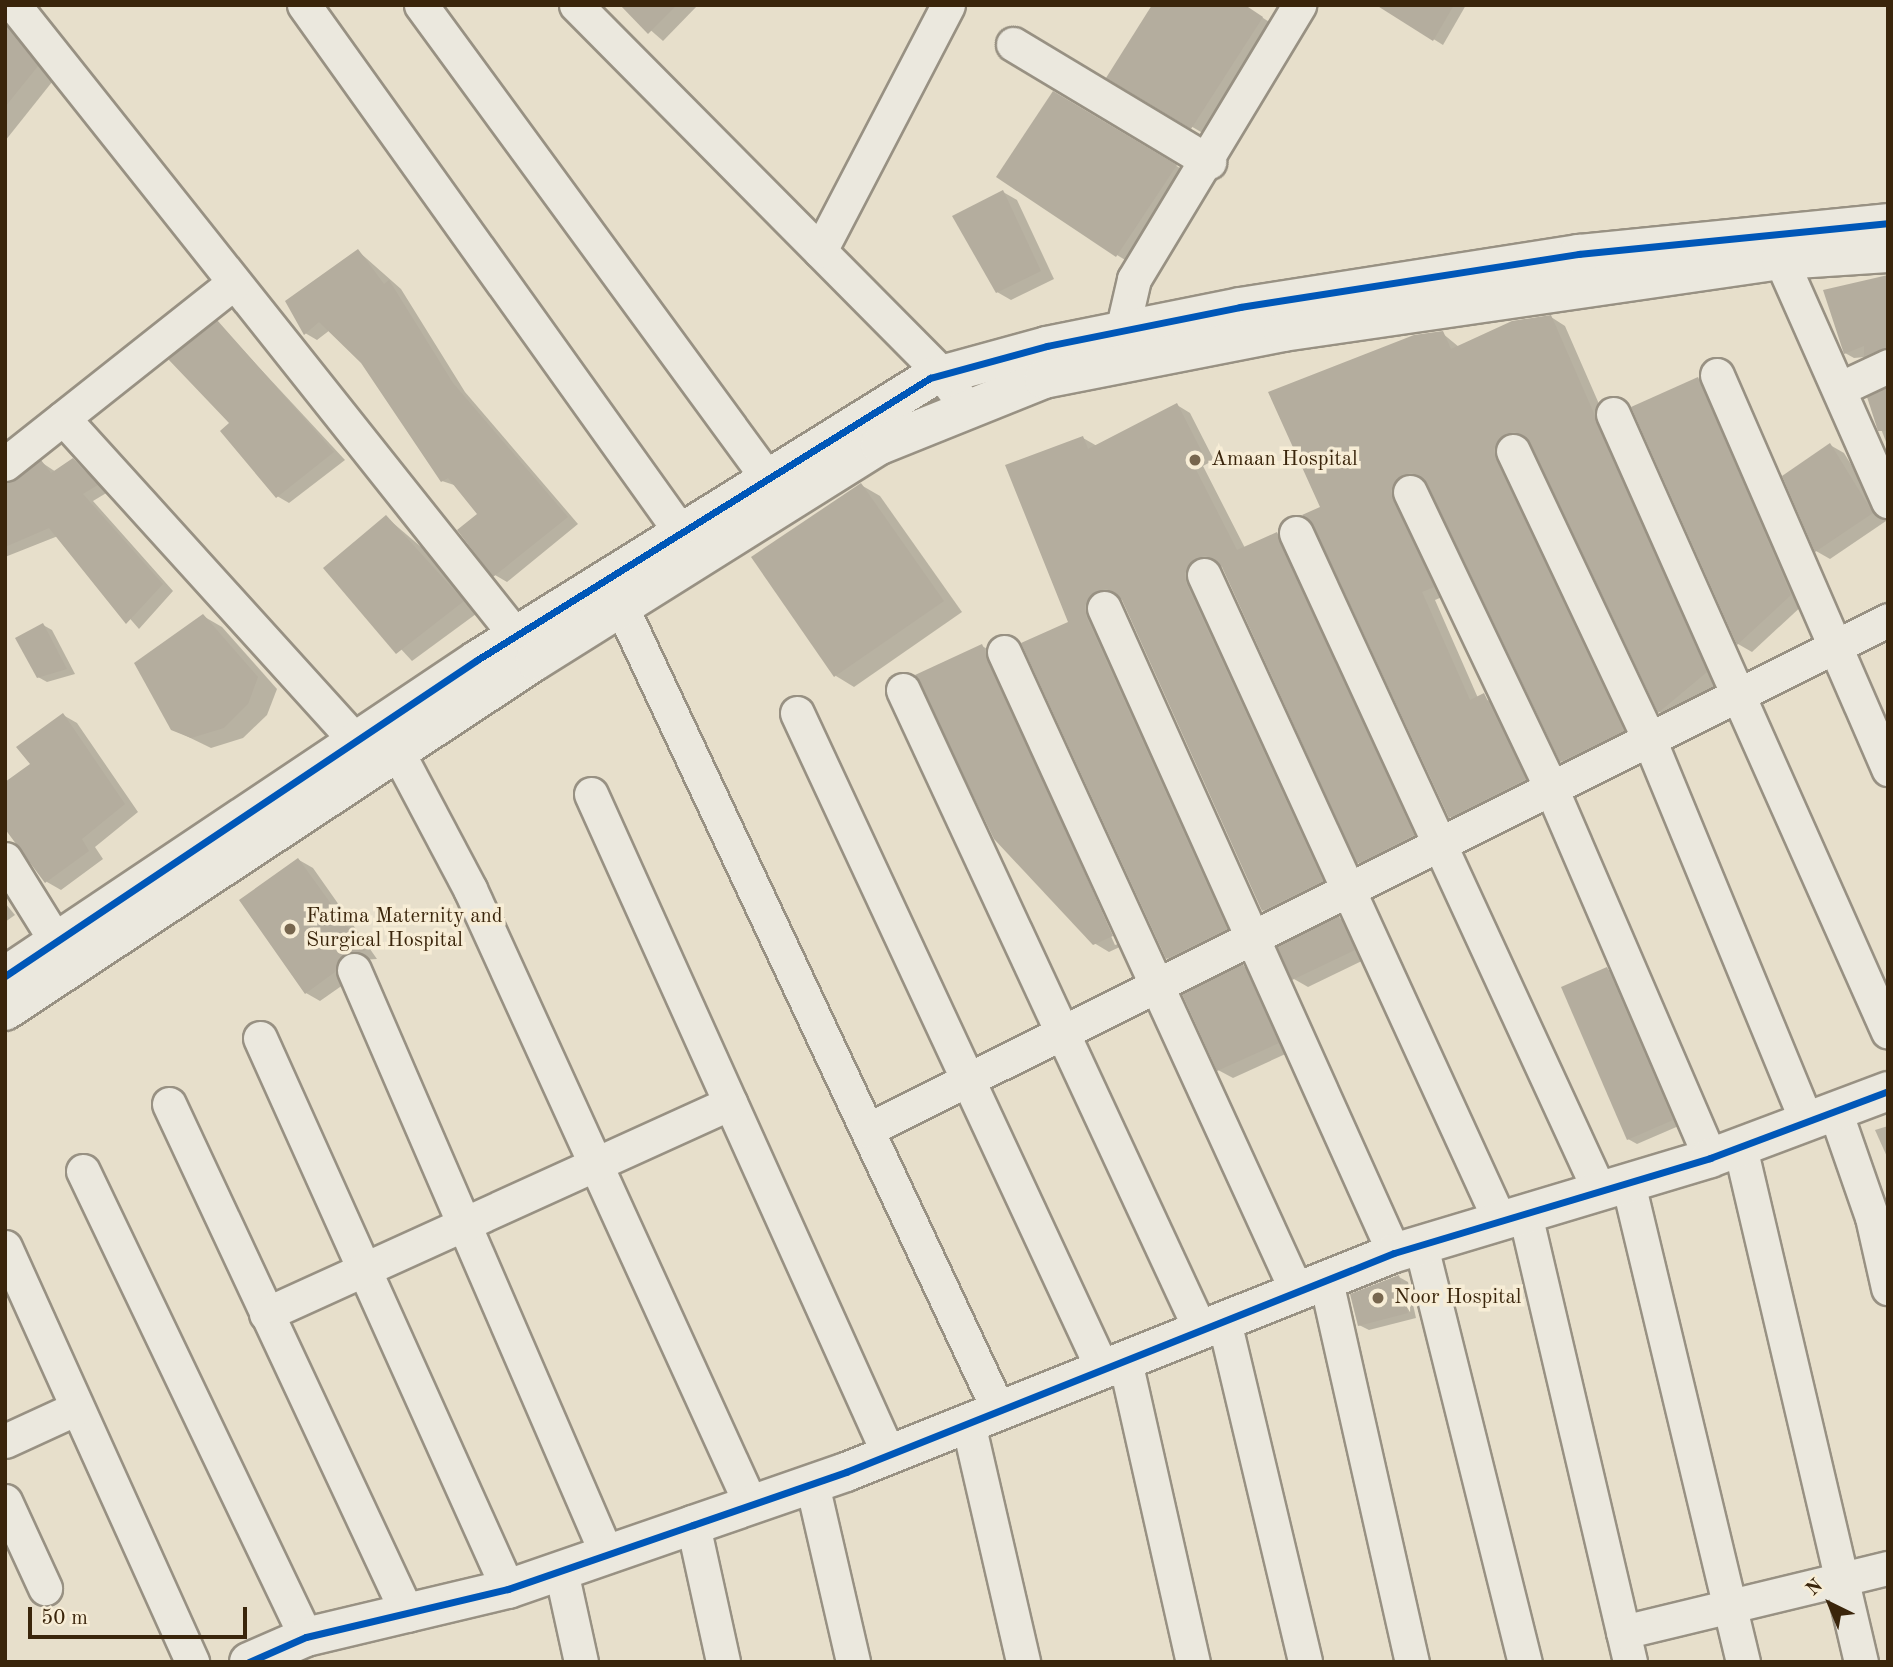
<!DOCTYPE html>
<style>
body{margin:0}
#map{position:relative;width:1893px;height:1667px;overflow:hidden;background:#e7dfcb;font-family:"Old Standard TT",serif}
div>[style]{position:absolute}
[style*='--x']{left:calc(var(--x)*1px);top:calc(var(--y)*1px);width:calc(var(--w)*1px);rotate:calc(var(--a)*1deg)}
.shadow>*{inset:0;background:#0003}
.building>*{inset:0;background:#b4ad9e}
.roads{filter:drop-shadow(2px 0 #989183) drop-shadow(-2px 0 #989183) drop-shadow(0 2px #989183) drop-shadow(0 -2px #989183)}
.minor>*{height:33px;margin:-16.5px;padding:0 16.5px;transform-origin:16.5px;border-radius:16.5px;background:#ebe8de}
.tertiary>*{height:38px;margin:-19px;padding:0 19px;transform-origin:19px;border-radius:19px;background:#ebe8de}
.cycleway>*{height:7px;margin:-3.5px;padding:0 3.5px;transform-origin:3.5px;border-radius:3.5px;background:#0057b8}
.dots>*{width:19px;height:19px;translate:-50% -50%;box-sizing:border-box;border:4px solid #f7edd6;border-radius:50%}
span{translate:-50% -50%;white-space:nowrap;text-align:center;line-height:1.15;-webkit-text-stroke:7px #f7edd6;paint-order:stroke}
.poi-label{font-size:21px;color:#3a250b}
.left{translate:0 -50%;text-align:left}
.frame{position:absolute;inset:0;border:7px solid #3a250b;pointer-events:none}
.north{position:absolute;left:1795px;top:1569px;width:70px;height:70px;-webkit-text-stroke:5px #f7edd6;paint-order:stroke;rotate:317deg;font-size:19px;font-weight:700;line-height:28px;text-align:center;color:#3a250b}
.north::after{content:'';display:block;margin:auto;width:24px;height:32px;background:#3a250b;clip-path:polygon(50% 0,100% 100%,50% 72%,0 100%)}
.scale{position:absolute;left:28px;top:1607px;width:219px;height:32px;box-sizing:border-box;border:4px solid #3a250b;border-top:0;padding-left:9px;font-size:21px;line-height:24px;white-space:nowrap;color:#3a250b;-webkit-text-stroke:5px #f7edd6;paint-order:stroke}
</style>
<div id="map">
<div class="shadow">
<i style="clip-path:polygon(622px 5px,698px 5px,663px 41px)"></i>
<i style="clip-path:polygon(1243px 5px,1280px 29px,1211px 138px,1108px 77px)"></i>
<i style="clip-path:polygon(1379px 5px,1466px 5px,1443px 45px)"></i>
<i style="clip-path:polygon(5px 19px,56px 77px,5px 141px)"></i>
<i style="clip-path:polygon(1054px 93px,1195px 177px,1135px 266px,1117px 255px)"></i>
<i style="clip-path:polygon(1003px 192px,1017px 200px,1054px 279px,1011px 300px,997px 292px)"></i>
<i style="clip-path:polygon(358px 251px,401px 289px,465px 392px,578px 524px,507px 582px,495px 575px,480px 514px,457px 486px,442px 481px,363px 361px,330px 330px,317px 340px,305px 333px)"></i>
<i style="clip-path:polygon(1888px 276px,1888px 355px,1854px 358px,1845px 353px)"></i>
<i style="clip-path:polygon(1551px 317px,1565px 326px,1720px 681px,1673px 720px,1659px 712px,1532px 442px,1519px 441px,1637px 739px,1576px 769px,1561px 761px,1426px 480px,1416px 482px,1447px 595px,1435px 600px,1478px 698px,1499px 703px,1539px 788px,1464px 825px,1450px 816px,1322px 508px,1442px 333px,1459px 347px)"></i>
<i style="clip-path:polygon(217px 322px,345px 460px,289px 503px,277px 496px,232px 423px)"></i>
<i style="clip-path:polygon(1698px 379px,1712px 387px,1805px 603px,1752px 652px,1738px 644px)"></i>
<i style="clip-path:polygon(1888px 388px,1888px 447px,1869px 398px)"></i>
<i style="clip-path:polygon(1177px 405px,1190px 413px,1214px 460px,1203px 466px,1245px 548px,1277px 534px,1291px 542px,1427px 843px,1373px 870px,1359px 862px,1223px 566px,1209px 565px,1336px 889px,1277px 918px,1263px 910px,1123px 599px,1110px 598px,1240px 937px,1181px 966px,1167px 958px,1070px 623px,1083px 438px,1097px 446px)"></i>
<i style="clip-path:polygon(1830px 445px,1844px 453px,1886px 521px,1830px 559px,1816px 551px,1784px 476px)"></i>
<i style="clip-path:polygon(73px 460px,108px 492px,93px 501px,173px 591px,139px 629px,58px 536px,5px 557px,5px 483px,41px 462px,56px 472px)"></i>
<i style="clip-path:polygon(861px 485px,880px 496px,962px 612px,854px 687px,836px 676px)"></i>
<i style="clip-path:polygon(386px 517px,441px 564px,476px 614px,412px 661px,326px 568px)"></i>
<i style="clip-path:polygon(203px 616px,222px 627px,277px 689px,267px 715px,243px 738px,211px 748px,172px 729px)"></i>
<i style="clip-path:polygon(43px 625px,52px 630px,75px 674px,47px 682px,38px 677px)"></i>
<i style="clip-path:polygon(evenodd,982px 646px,996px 654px,1126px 944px,1109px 952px,1094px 943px,995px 838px,917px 676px,982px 646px,985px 656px,989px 656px,1118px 944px,1115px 945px,985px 656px)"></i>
<i style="clip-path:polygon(63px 715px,77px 723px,138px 812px,95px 847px,103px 859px,61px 890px,47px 882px,33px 764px)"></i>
<i style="clip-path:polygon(299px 860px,313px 868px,377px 959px,360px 960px,350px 980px,320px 1001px,306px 993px)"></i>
<i style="clip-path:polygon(5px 903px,15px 915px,5px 922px)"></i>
<i style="clip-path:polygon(1339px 918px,1353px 926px,1368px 958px,1308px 987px,1294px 979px)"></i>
<i style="clip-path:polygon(1243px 966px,1257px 974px,1292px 1051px,1233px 1078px,1218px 1070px)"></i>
<i style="clip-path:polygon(1607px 969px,1616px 974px,1681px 1125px,1637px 1144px,1628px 1139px)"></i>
<i style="clip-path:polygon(1888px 1126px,1888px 1159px,1875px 1130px)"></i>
<i style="clip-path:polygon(1399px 1277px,1408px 1282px,1416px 1318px,1369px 1330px,1359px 1325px)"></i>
</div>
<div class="building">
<i style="clip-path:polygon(620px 5px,677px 5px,648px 34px)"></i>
<i style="clip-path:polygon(1152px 5px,1245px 5px,1263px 17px,1191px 129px,1106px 78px)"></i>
<i style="clip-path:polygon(1376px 5px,1454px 5px,1433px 41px)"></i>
<i style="clip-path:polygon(5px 25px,38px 66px,5px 107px)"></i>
<i style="clip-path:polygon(1053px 91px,1177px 165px,1116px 257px,996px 177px)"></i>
<i style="clip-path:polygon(1003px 190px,1041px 271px,996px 293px,952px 216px)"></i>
<i style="clip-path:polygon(358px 249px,384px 284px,389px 280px,453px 383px,568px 517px,493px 577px,457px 530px,477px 514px,448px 478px,441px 482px,361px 363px,319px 322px,304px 335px,285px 301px)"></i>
<i style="clip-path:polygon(1888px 275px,1888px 347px,1864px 356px,1864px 346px,1844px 354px,1823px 290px)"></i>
<i style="clip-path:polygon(1551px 315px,1707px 672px,1658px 713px,1530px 443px,1515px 432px,1504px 434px,1494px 449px,1496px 459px,1624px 731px,1560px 762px,1427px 484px,1412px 473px,1401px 475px,1391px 491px,1434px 587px,1422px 592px,1470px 700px,1484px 693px,1526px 779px,1449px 818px,1313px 525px,1302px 515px,1320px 507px,1268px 392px,1414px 335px,1443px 331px,1451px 349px,1512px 321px)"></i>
<i style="clip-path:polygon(217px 320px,334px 452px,276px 498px,220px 431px,229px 423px,168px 359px)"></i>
<i style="clip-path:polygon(1698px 377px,1791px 595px,1737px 645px,1631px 407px)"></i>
<i style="clip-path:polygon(1888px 387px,1888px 431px,1878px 431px,1867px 397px)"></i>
<i style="clip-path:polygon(1177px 403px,1202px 452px,1190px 458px,1237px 550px,1277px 532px,1414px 835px,1357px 864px,1222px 567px,1206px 556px,1195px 558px,1185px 573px,1186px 583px,1323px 881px,1262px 911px,1122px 600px,1107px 589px,1096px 591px,1085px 605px,1086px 616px,1227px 929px,1166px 959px,1021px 643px,1068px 622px,1005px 465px,1083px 436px,1088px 449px)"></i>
<i style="clip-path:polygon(1830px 443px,1873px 513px,1815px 552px,1782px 476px)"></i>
<i style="clip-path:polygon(73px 458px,98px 485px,83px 494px,163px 584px,126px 624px,49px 528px,5px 547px,5px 483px,41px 460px,51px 473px)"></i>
<i style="clip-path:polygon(861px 483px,944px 601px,834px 677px,751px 557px)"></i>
<i style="clip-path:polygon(386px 515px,464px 601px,396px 654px,323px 568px)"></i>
<i style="clip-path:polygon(203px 614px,258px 677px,248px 704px,224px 728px,191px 738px,171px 730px,134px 663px)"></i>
<i style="clip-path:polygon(43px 623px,67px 669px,37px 678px,15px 638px)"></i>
<i style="clip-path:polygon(982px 644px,1113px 936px,1093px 945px,994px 839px,915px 675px)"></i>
<i style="clip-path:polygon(63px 713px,125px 804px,82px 839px,89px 851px,45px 883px,5px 829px,5px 782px,30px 764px,16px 747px)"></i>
<i style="clip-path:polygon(298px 858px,365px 951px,346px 953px,335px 972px,305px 994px,239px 900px)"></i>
<i style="clip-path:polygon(1339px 916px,1355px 950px,1292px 980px,1277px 947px)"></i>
<i style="clip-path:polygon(1243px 964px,1279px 1043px,1217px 1071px,1182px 994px)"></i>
<i style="clip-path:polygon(1607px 967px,1673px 1120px,1627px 1140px,1561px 987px)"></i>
<i style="clip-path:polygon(1399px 1275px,1408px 1313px,1358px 1326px,1350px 1294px)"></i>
</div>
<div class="roads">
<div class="minor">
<i style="--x:14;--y:5;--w:832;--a:51.49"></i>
<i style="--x:304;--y:5;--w:647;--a:54.44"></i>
<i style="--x:421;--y:5;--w:584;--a:53.78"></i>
<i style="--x:576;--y:5;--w:521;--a:45.23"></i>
<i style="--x:943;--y:375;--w:43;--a:54.5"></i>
<i style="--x:1013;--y:44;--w:229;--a:31"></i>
<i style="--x:820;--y:251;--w:277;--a:-62.5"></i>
<i style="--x:1781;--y:260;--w:264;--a:66.1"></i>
<i style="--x:1122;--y:331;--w:53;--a:-77"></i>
<i style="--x:1134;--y:279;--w:320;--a:-58.9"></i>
<i style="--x:1717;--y:375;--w:430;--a:66.5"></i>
<i style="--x:1839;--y:389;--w:54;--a:-25.1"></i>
<i style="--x:1613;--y:414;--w:676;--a:66.01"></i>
<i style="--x:63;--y:418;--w:436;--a:47.8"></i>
<i style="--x:1513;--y:451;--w:318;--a:64.7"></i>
<i style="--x:1649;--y:739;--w:414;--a:67.6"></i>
<i style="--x:5;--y:464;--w:291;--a:-38.4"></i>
<i style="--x:1410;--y:492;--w:328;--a:64.5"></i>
<i style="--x:1551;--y:788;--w:403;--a:66.7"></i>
<i style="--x:1296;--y:533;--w:726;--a:65.24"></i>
<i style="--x:1204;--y:575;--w:711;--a:65.38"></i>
<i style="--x:621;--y:606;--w:889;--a:64.85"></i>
<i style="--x:1104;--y:608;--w:707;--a:65.79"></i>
<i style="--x:1004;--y:652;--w:704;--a:65.4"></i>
<i style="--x:903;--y:690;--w:707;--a:65.07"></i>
<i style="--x:797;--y:713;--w:725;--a:65.03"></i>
<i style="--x:397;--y:751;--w:156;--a:62.1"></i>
<i style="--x:470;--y:889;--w:677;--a:65.48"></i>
<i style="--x:591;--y:794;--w:725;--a:65.73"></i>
<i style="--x:5;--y:859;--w:123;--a:58.2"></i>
<i style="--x:354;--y:970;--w:637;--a:66.61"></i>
<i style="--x:260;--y:1038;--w:604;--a:65.77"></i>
<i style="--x:169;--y:1104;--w:564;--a:64.93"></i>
<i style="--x:1835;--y:1111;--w:112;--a:70.8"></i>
<i style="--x:1872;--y:1217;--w:73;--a:77.3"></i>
<i style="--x:867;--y:1130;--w:1141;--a:-26.54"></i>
<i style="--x:1740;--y:1147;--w:529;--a:76.78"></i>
<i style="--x:83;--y:1171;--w:517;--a:64.43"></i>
<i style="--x:1628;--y:1183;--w:493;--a:76.5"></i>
<i style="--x:1525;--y:1214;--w:460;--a:76.8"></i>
<i style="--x:1421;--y:1246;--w:429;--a:76"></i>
<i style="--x:5;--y:1247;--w:455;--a:65.7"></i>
<i style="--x:1326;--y:1281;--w:391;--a:77.3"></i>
<i style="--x:266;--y:1314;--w:510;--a:-24.45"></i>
<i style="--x:1224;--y:1321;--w:350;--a:76.6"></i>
<i style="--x:1125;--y:1361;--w:309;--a:77.3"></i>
<i style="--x:968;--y:1423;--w:245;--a:77"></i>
<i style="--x:5;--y:1441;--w:79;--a:-24.6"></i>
<i style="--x:812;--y:1484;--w:183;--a:77"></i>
<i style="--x:5;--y:1501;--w:96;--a:65.3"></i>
<i style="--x:693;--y:1525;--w:140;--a:77.6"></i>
<i style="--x:561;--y:1571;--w:93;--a:77.6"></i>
<i style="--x:1623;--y:1632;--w:273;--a:-13.6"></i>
</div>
<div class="tertiary">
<i style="--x:5;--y:976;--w:568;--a:-33.8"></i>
<i style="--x:477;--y:660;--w:534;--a:-31.9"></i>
<i style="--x:930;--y:378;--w:121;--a:-15.3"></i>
<i style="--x:1047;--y:346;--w:197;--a:-11.4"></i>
<i style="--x:1240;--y:307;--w:343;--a:-8.9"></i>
<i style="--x:1579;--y:254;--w:311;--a:-5.7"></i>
<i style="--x:5;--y:1011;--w:635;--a:-33.44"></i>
<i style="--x:535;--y:661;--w:407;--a:-32.1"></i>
<i style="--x:880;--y:445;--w:177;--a:-21.9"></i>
<i style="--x:1044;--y:379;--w:244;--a:-11.1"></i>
<i style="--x:1283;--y:332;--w:503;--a:-8.23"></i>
<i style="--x:1781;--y:260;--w:107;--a:-3.7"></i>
<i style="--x:249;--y:1662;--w:62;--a:-23.7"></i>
<i style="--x:306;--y:1637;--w:208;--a:-13.4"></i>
<i style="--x:508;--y:1589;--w:196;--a:-19.1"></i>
<i style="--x:693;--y:1525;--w:162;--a:-19.1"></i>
<i style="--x:846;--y:1472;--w:590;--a:-21.78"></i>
<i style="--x:1394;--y:1253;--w:330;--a:-16.7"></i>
<i style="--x:1710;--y:1158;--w:190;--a:-20.6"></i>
</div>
</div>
<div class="cycleway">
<i style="--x:5;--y:976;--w:568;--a:-33.8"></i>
<i style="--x:477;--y:660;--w:534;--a:-31.9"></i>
<i style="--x:930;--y:378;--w:121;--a:-15.3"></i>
<i style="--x:1047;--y:346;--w:197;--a:-11.4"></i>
<i style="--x:1240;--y:307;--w:343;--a:-8.9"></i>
<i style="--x:1579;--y:254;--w:311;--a:-5.7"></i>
<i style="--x:249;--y:1662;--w:62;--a:-23.7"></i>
<i style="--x:306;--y:1637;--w:208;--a:-13.4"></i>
<i style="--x:508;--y:1589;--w:196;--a:-19.1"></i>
<i style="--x:693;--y:1525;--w:162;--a:-19.1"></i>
<i style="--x:846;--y:1472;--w:590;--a:-21.78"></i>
<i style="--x:1394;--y:1253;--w:330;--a:-16.7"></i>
<i style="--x:1710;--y:1158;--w:190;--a:-20.6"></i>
</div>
<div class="dots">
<i style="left:1195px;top:460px;background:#77664e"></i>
<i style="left:290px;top:929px;background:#77664e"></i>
<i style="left:1378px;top:1298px;background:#77664e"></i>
</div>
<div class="poi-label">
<span class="left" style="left:1211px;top:460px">Amaan Hospital</span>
<span class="left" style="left:306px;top:929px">Fatima Maternity and<br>Surgical Hospital</span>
<span class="left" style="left:1394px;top:1298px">Noor Hospital</span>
</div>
<div class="frame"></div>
<div class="north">N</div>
<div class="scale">50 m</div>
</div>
